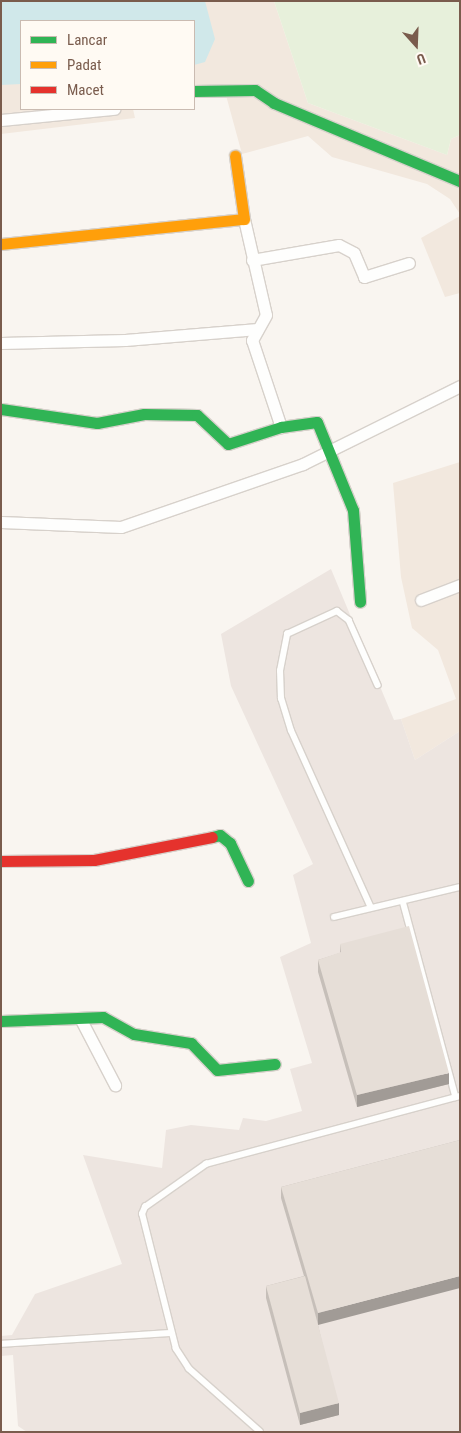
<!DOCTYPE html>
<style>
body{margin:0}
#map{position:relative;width:461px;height:1433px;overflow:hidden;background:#f9f5f0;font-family:"Roboto Condensed",sans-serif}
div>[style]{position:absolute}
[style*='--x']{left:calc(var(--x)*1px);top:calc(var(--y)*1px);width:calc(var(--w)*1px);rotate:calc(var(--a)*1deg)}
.residential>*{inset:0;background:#f2e8de}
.industrial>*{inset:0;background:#ede5e0}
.green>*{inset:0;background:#e7f0db}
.water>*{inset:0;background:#d0e8ea}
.roads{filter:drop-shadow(1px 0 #d7d1cb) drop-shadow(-1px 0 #d7d1cb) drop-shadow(0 1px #d7d1cb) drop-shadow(0 -1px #d7d1cb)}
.lane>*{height:5.5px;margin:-2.75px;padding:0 2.75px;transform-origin:2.75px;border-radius:2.75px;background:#fefefd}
.street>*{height:11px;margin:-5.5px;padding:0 5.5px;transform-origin:5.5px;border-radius:5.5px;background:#fefefd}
.fast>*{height:11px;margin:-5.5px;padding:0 5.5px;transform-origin:5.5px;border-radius:5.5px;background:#30b455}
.slow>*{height:11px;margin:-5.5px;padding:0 5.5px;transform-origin:5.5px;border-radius:5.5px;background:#ff9f0a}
.jam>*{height:11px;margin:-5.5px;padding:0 5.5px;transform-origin:5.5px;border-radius:5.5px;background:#e5322d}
.wall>*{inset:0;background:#c6bfb9}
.shaded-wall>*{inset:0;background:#a19b96}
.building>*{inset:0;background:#e6ded7}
span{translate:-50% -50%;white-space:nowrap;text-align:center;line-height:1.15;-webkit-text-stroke:4px #fffaf3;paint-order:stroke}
.frame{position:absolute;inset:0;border:2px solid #7a5c4d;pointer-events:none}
.legend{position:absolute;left:20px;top:20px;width:175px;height:90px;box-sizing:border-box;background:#fffaf3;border:1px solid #cabbb1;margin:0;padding:6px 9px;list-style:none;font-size:15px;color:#7a5c4d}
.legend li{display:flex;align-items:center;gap:10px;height:25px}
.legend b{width:25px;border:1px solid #cabbb1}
.north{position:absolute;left:391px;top:20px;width:50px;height:50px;-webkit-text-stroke:4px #fffaf3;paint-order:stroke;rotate:160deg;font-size:14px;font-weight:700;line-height:20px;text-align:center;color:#7a5c4d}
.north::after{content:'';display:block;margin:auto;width:18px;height:22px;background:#7a5c4d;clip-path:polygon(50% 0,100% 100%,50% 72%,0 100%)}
</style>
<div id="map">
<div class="residential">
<i style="clip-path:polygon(1px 1px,274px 1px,308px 103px,447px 155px,451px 139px,460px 135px,460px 214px,450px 199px,427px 184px,332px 157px,308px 136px,242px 154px,224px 88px,194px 90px,194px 21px,21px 21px,21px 109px,133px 109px,135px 118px,1px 134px)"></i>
<i style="clip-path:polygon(460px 216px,460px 293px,445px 297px,421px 238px)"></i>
<i style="clip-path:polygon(460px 462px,460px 731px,415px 760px,401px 719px,456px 699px,438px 650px,412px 628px,401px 577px,393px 483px)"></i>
</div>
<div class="industrial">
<i style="clip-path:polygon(331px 569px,394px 720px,401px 719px,415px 760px,460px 731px,460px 1432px,27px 1432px,18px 1426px,13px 1355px,1px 1356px,1px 1336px,12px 1335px,35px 1294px,122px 1264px,83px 1155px,162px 1168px,166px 1130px,191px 1125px,239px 1130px,243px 1118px,266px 1121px,302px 1111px,290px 1069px,312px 1063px,280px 957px,311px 943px,293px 875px,313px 864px,231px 686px,221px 634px)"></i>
</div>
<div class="green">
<i style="clip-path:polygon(274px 1px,460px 1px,460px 135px,451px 139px,447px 155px,308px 103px)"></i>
</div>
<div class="water">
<i style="clip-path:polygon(1px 1px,205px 1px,215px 39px,205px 62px,194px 65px,194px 21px,21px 21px,21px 84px,1px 85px)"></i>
</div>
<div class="roads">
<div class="lane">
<i style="--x:403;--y:901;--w:203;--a:74.9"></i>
<i style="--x:371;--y:908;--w:194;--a:-114.3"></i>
<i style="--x:291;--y:731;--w:34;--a:-107"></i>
<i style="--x:281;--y:699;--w:28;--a:-92"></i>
<i style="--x:280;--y:671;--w:38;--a:-79"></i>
<i style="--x:287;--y:634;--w:55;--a:-24.7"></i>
<i style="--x:337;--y:611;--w:15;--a:37"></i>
<i style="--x:349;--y:620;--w:71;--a:66"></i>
<i style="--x:334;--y:917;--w:130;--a:-13.4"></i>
<i style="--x:1;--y:1344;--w:170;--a:-3.7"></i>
<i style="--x:260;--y:1432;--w:95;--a:-138.4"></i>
<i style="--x:189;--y:1369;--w:24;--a:-123"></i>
<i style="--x:176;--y:1349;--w:139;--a:-104.1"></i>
<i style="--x:142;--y:1214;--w:8;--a:-67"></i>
<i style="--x:145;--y:1207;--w:75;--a:-35.2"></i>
<i style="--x:206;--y:1164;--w:263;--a:-15"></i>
</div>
<div class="street">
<i style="--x:1;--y:120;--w:114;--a:-5.6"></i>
<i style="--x:244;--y:219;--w:98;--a:77.1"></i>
<i style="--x:266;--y:315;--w:29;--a:119"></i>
<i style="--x:252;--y:340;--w:92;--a:71.6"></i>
<i style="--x:252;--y:260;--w:88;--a:-9.8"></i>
<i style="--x:339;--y:245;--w:17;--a:28"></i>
<i style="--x:354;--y:253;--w:26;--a:67"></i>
<i style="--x:364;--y:277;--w:47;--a:-17.3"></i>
<i style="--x:1;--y:343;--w:124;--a:-1.4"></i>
<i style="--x:125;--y:340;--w:133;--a:-4.7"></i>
<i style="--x:1;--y:522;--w:120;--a:2.4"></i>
<i style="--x:121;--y:527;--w:193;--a:-19.1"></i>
<i style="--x:303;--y:464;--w:175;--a:-26.4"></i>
<i style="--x:421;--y:600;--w:42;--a:-21"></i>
<i style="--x:80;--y:1018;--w:76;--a:62.4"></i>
</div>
<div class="fast">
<i style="--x:194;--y:91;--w:61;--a:-0.9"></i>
<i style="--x:255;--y:90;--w:23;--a:34"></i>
<i style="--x:274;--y:103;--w:202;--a:22.8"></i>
<i style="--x:1;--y:409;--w:97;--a:8.3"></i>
<i style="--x:97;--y:423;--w:48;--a:-10.8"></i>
<i style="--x:144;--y:414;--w:53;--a:1.1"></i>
<i style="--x:197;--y:415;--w:42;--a:43.1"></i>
<i style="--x:228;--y:444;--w:56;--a:-17.8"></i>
<i style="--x:281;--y:427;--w:36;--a:-8"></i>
<i style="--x:317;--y:422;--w:95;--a:67.8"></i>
<i style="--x:353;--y:510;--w:92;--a:85.6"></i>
<i style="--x:212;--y:837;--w:8;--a:-14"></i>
<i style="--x:220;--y:835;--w:13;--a:39"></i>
<i style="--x:230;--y:843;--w:42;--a:64.7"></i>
<i style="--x:1;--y:1021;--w:102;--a:-2.2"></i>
<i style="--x:103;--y:1017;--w:35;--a:29"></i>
<i style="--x:134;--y:1034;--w:58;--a:9"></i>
<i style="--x:191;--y:1043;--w:37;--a:46"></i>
<i style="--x:217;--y:1070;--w:58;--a:-5.9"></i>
</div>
<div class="slow">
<i style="--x:1;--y:244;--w:244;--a:-5.9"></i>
<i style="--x:244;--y:219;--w:64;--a:-98.1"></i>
</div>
<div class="jam">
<i style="--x:1;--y:861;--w:93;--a:-0.6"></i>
<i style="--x:94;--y:860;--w:120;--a:-11"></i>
</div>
</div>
<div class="wall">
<i style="clip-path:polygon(340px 944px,449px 1084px,357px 1107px,318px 972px,318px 960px,340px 953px)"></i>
<i style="clip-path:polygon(460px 1140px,318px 1325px,339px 1415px,300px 1425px,266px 1298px,266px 1286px,304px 1276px,281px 1198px,281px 1187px)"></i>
</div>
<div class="shaded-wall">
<i style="clip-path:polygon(449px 1073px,449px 1084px,357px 1107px,357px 1095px)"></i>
<i style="clip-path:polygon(460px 1276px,460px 1288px,318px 1325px,318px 1313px)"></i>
<i style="clip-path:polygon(339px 1403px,339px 1415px,300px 1425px,300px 1413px)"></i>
</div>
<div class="building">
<i style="clip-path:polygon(409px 926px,449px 1073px,357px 1095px,318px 960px,341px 952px,340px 944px)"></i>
<i style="clip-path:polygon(460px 1140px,460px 1276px,318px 1313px,281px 1187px)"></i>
<i style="clip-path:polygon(305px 1276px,339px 1403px,300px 1413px,266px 1286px)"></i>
</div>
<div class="frame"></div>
<ul class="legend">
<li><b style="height:6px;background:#30b455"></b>Lancar</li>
<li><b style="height:6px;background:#ff9f0a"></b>Padat</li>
<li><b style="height:6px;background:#e5322d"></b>Macet</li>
</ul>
<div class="north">U</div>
</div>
